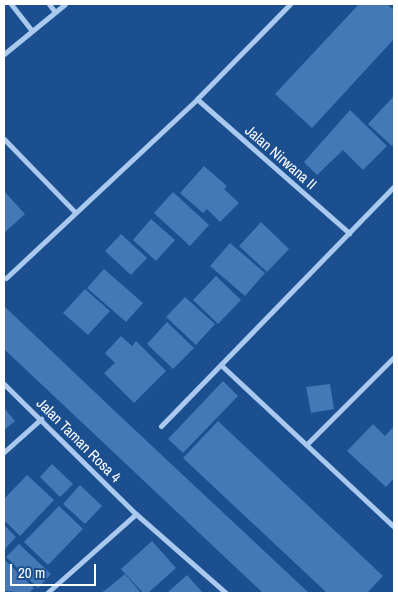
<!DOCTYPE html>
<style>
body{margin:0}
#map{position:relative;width:398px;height:597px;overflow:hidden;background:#1b4f8f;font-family:"Archivo Narrow",sans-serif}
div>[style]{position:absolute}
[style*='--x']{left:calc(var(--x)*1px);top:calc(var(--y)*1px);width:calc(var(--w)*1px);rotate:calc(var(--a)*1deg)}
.building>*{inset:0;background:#4478b7}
.street>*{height:5px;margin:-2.5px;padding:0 2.5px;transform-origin:2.5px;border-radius:2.5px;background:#a9c9ee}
span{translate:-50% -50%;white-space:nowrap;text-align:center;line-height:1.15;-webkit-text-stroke:4px #1b4f8f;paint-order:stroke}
.street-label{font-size:15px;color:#fff}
.frame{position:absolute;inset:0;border:5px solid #fff;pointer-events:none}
.scale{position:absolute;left:10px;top:564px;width:86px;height:22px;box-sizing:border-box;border:2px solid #fff;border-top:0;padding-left:6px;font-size:15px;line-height:18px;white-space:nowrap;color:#fff;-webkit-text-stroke:4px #1b4f8f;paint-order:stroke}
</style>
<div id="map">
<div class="building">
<i style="clip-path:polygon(359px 4px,387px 4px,394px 10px,394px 39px,312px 128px,275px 94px)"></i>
<i style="clip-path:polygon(394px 96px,394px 144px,392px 146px,368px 124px)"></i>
<i style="clip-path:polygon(350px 110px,387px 146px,363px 170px,343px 150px,317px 175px,304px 162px)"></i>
<i style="clip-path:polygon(204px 166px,227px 186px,224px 189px,239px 203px,220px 222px,207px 209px,203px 213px,180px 193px)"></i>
<i style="clip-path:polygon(4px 191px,25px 214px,4px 233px)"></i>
<i style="clip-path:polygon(173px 192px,209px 225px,190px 246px,154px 213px)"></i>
<i style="clip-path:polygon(151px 219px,175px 240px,156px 261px,133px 240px)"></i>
<i style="clip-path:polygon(261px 222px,289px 249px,267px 272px,239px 246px)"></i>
<i style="clip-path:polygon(121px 234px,147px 258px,131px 275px,105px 251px)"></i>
<i style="clip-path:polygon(230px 243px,265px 273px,245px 296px,210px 266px)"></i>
<i style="clip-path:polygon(104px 269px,143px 303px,126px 322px,87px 288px)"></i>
<i style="clip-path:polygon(216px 276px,241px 300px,218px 324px,193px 300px)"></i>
<i style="clip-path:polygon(85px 289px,110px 311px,88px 335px,63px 313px)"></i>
<i style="clip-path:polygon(185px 297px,215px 324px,196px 345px,166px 317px)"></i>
<i style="clip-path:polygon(4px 306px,120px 416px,309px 593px,263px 593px,230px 562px,4px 349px)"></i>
<i style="clip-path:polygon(167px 322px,194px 348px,173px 369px,147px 344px)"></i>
<i style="clip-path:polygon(121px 336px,132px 346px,136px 341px,166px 371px,134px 403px,104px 373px,115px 363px,105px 353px)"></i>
<i style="clip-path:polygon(223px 381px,238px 396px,183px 453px,168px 439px)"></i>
<i style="clip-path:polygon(330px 384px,334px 409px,311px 413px,306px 387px)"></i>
<i style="clip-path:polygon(4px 408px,15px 421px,4px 430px)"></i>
<i style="clip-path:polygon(218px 421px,383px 576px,367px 593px,327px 593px,183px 458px)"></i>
<i style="clip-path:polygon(373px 424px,385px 436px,394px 426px,394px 478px,386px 487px,347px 451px)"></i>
<i style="clip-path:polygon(52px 464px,73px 484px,60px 497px,40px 477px)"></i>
<i style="clip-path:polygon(27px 475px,54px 500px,20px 536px,4px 520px,4px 499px)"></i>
<i style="clip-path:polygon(80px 485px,102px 506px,85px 524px,63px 504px)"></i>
<i style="clip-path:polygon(59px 506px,83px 529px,48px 565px,24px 542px)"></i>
<i style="clip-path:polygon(4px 525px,16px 537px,4px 550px)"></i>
<i style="clip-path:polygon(152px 541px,176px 568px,148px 593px,143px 593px,121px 569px)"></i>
<i style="clip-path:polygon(19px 544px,51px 574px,38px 588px,6px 557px)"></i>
<i style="clip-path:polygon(4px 559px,34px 588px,29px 593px,4px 591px)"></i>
<i style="clip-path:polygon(125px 574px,141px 593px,101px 593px,108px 588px)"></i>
<i style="clip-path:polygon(187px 575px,203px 593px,167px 593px)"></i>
</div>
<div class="street">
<i style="--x:11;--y:4;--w:34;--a:52"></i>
<i style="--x:49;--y:4;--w:10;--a:53"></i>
<i style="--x:4;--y:54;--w:79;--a:-39.3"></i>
<i style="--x:197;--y:99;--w:203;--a:41.4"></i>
<i style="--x:4;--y:139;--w:102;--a:45.8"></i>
<i style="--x:6;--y:278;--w:262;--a:-43.1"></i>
<i style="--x:197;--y:99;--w:133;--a:-45.6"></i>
<i style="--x:221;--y:365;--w:237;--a:43.1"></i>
<i style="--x:4;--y:384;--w:185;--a:44.6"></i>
<i style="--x:136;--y:514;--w:120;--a:41.3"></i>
<i style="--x:161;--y:426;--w:334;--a:-45.8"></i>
<i style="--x:307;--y:444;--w:123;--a:-45"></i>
<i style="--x:4;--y:452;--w:50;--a:-41.7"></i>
<i style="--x:47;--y:593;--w:119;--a:-41.6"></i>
</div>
<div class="street-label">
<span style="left:281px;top:157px;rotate:41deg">Jalan Nirwana II</span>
<span style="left:79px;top:440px;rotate:45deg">Jalan Taman Rosa 4</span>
</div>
<div class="frame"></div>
<div class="scale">20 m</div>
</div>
